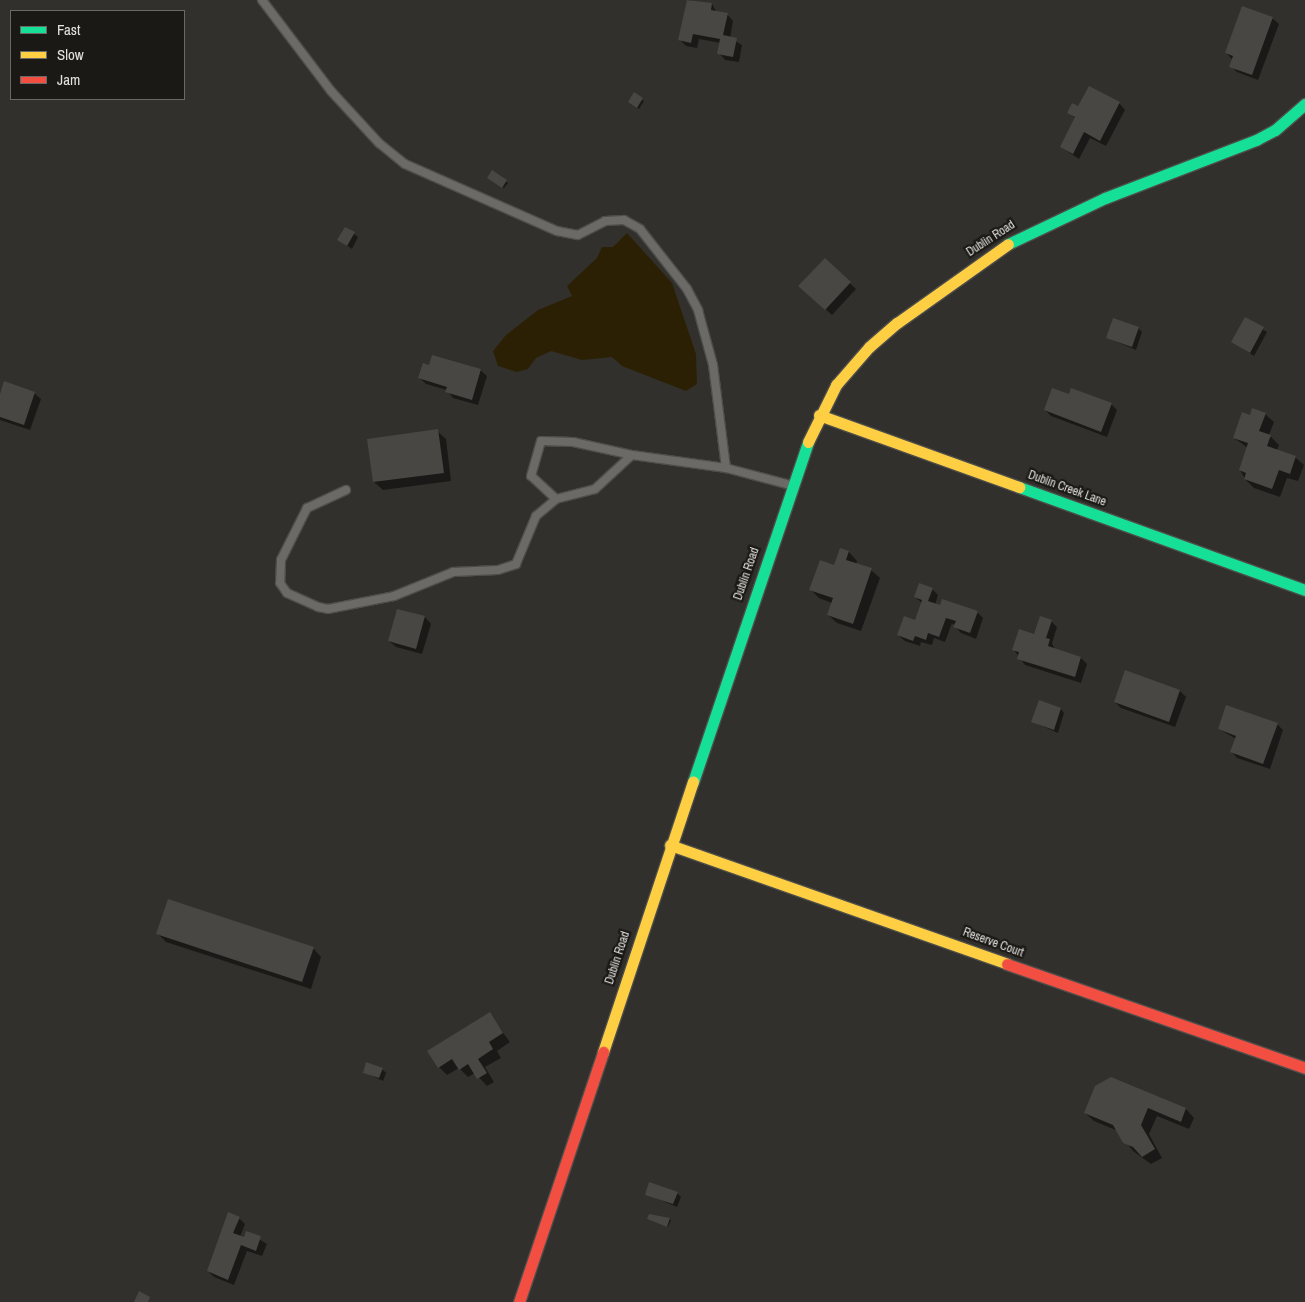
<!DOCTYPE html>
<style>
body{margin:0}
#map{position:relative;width:1305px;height:1302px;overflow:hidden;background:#31302c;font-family:"Archivo Narrow",sans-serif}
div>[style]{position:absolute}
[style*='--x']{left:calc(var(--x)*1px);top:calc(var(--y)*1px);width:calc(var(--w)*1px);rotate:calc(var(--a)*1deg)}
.water>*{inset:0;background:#2c2004}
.shadow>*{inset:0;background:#0007}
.building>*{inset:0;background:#484743}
.roads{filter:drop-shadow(1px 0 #4d4d4a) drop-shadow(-1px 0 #4d4d4a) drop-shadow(0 1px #4d4d4a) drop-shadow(0 -1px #4d4d4a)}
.lane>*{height:8px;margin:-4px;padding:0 4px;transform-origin:4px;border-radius:4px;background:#6b6a67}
.fast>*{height:11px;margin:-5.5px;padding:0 5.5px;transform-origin:5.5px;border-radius:5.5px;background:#16e098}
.slow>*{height:11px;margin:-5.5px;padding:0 5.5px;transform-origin:5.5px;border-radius:5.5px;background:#ffcf43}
.jam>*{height:11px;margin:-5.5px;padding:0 5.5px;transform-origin:5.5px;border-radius:5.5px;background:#f24e42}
span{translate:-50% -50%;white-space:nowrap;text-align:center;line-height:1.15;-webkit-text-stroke:4.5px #1a1916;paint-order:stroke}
.street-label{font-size:12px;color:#e3e1dd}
.legend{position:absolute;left:10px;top:10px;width:175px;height:90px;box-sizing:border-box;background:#1a1916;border:1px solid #6a6966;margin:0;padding:6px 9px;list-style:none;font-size:15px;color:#e3e1dd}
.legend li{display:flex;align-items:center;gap:10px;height:25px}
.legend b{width:25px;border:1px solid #6a6966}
</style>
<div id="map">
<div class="water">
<i style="clip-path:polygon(627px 233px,672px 283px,696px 354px,697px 384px,686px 391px,622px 366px,612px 357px,582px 360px,551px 351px,536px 358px,528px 369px,517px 372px,498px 366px,493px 351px,506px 335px,538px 310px,572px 296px,567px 286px,597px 258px,602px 247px,613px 247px)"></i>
</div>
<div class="shadow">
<i style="clip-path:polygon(688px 0,712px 4px,717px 13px,727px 14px,733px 21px,730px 38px,742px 45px,739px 62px,725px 60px,719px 53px,721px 43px,699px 39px,697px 48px,686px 46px,680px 40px)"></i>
<i style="clip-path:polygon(1272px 18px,1279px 24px,1258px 80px,1237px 72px,1231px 66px,1233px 60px,1226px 53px)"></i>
<i style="clip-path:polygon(634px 94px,644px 101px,639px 109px,631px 103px)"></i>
<i style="clip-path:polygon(1119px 103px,1125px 110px,1106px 146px,1090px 138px,1079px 159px,1061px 147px,1076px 119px,1068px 112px)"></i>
<i style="clip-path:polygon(493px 172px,508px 183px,504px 188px,490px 179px)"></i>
<i style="clip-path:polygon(346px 228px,358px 237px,352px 249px,339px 240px)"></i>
<i style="clip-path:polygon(825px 260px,856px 289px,832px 315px,806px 292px)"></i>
<i style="clip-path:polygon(1245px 319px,1267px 332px,1254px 356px,1233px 342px)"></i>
<i style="clip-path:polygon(1138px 328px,1142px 332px,1136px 350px,1108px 338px)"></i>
<i style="clip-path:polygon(480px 370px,487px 376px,478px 405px,453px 398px,447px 390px,426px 384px,420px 378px)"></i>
<i style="clip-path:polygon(34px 393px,41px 399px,30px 430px,0 420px,0 398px)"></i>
<i style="clip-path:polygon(1070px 396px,1111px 404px,1117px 410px,1107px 437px,1051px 416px,1045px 410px)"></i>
<i style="clip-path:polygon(1265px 414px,1274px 422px,1269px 435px,1279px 445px,1277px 450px,1295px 457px,1304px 465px,1298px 481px,1287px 478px,1280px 497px,1254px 488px,1245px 479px,1240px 470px,1248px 448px,1234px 438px,1251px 416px)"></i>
<i style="clip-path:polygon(437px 431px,446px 439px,451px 481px,383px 490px,374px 482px)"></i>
<i style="clip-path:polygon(841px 550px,849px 552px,857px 561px,856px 564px,871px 570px,880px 578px,861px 631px,837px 623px,828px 615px,832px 603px,819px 598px,811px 590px,835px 566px)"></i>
<i style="clip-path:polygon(932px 589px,938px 595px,935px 605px,977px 612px,983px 618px,976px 639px,961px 633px,952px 623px,945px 642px,934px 638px,932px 645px,921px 642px,920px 646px,905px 641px,898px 635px,916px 622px,922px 603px,915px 597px)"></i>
<i style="clip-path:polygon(398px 610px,425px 617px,431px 624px,422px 654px,396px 647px,389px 641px)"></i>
<i style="clip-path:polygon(1051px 621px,1057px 627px,1052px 643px,1055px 650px,1081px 658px,1087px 664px,1081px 683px,1025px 665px,1014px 650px)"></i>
<i style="clip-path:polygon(1180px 691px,1186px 697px,1175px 727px,1121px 708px,1115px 702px)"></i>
<i style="clip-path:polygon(1061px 709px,1064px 713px,1058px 733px,1033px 722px)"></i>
<i style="clip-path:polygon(1277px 724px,1283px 730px,1270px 769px,1237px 758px,1231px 751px,1236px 739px,1219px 729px)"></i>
<i style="clip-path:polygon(158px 934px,313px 948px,321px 957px,311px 989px,166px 942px)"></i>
<i style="clip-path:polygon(489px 1014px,510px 1042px,497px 1051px,501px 1058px,485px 1067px,494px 1082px,487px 1086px,475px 1073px,468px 1077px,459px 1068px,447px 1075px,439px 1067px)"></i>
<i style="clip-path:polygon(382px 1069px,386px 1073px,383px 1081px,364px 1072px)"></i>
<i style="clip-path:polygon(1111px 1079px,1186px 1109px,1194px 1118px,1189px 1129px,1157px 1116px,1149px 1134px,1162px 1158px,1151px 1164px,1133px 1151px,1118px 1131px,1094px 1121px,1085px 1113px)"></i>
<i style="clip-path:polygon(677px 1193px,681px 1197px,677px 1207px,646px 1194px)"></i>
<i style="clip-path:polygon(239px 1218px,245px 1224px,240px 1237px,245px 1239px,247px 1232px,267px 1244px,262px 1256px,247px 1251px,234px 1285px,214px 1277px,208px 1271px)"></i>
<i style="clip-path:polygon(648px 1219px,670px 1219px,671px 1220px,668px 1227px)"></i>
</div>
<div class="building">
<i style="clip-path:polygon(687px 0,712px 3px,711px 10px,728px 13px,723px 35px,737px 38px,733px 57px,717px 54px,720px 39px,693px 34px,691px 43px,678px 40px)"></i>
<i style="clip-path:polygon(1242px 6px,1273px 17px,1252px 75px,1229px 67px,1233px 56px,1225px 53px)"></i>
<i style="clip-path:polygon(1089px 86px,1120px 102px,1100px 141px,1084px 132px,1073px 154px,1060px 147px,1075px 117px,1067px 113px,1072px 103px,1078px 106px)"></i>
<i style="clip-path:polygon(634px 92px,643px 98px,637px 108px,628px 102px)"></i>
<i style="clip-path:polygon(492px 170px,507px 180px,502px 188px,487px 178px)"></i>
<i style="clip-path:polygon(345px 227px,355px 232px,347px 246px,337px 240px)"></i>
<i style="clip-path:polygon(825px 258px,851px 282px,825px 310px,798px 286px)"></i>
<i style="clip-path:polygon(1245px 317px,1264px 327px,1250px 353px,1231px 342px)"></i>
<i style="clip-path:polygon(1113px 318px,1139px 327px,1132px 347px,1106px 338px)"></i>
<i style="clip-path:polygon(432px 355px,481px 369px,472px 400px,445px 392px,447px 387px,418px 378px,423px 363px,429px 365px)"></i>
<i style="clip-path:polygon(4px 381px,35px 392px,24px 425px,0 417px,0 394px)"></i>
<i style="clip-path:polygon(1052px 388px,1069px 394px,1071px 388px,1112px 403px,1101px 432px,1044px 410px)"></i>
<i style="clip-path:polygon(1252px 408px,1266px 413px,1259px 431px,1271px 435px,1267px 446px,1296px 456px,1290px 474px,1279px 470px,1272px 489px,1244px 479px,1246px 473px,1239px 470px,1248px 443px,1233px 438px,1242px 412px,1250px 415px)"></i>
<i style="clip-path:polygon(438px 429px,444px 473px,373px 482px,367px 439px)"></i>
<i style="clip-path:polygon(840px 548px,849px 551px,846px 560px,872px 568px,853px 624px,827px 615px,833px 598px,809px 590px,820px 560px,834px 565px)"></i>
<i style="clip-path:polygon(919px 583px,933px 588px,928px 601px,940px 605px,942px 599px,978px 611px,970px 633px,953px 627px,956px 621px,946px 618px,939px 637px,928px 633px,926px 640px,915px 636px,913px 641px,897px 635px,904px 616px,915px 620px,922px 600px,914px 597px)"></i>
<i style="clip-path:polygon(397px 609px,425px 616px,416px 649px,388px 641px)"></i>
<i style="clip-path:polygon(1040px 616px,1052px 620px,1046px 638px,1050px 639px,1048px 646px,1081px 657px,1075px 677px,1017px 659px,1019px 652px,1012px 650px,1019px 629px,1034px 634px)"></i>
<i style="clip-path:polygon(1125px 670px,1180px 690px,1169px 722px,1114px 702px)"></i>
<i style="clip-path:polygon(1039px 700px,1061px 708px,1054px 730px,1031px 722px)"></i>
<i style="clip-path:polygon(1226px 705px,1278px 723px,1263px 764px,1230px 752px,1236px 736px,1218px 729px)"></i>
<i style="clip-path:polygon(168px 899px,314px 947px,302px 982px,156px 934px)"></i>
<i style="clip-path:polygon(490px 1012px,503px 1033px,489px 1042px,493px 1049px,478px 1059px,487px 1073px,477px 1079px,468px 1064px,459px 1070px,452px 1059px,438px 1068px,427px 1051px)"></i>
<i style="clip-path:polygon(366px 1062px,383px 1068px,379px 1078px,363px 1073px)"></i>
<i style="clip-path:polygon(1111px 1077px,1186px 1108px,1181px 1122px,1148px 1108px,1141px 1125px,1155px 1149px,1142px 1157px,1133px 1147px,1123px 1143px,1113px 1125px,1084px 1113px,1095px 1086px)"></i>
<i style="clip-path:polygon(649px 1182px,678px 1192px,673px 1204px,645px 1195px)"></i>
<i style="clip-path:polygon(228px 1212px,240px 1217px,233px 1233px,244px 1237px,246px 1231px,261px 1236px,256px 1251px,241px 1245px,228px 1280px,207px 1271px)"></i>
<i style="clip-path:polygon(649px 1214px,670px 1218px,667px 1227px,647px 1219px)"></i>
<i style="clip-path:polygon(139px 1291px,150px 1297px,148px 1302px,134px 1302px)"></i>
</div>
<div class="roads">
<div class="lane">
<i style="--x:262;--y:0;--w:114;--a:52.8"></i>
<i style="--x:331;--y:91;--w:71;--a:47.3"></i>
<i style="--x:379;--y:143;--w:33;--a:39"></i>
<i style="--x:405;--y:164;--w:166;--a:23.8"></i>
<i style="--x:557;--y:231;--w:21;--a:11"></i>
<i style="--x:578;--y:235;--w:30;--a:-27"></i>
<i style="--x:605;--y:221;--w:19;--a:-3"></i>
<i style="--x:624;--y:220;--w:18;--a:29"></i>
<i style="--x:640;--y:229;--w:76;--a:51.9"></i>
<i style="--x:687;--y:289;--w:24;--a:62"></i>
<i style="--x:698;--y:310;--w:57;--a:74.7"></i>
<i style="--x:713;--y:365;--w:104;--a:82.8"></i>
<i style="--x:346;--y:490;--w:43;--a:155.2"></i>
<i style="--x:307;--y:508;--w:58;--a:116.6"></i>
<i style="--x:281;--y:560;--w:23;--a:92"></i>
<i style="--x:280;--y:583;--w:12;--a:55"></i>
<i style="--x:287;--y:593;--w:34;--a:24"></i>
<i style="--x:318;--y:607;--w:10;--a:11"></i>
<i style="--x:328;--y:609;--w:67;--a:-11.1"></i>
<i style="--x:394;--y:596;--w:64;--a:-22.1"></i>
<i style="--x:453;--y:572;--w:45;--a:-2.5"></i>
<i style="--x:498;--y:570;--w:19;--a:-18"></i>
<i style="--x:516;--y:564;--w:52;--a:-67.4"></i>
<i style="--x:536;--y:516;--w:26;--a:-40"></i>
<i style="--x:556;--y:499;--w:40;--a:-14.4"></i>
<i style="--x:595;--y:489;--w:50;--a:-42.6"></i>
<i style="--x:632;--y:455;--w:95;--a:7.9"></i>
<i style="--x:726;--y:468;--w:66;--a:14.9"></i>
<i style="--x:556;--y:499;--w:34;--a:-137"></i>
<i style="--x:531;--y:476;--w:36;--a:-74"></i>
<i style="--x:541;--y:441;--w:32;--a:2"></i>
<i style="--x:573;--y:442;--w:60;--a:12.4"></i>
</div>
<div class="fast">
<i style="--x:1008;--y:244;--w:107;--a:-25.4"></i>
<i style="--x:1105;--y:198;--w:162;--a:-21"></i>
<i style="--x:1256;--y:140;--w:21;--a:-28"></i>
<i style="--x:1275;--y:130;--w:40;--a:-41"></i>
<i style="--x:1019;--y:487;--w:304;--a:19.8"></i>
<i style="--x:693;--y:782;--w:359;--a:-71.3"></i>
</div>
<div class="slow">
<i style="--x:819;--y:415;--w:213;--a:19.8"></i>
<i style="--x:808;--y:442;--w:64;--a:-63.8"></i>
<i style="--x:836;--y:385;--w:50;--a:-49"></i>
<i style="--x:869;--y:347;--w:37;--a:-41"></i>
<i style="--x:897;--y:323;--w:136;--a:-35.4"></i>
<i style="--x:670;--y:845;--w:357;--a:19.4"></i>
<i style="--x:603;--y:1052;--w:285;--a:-71.6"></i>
</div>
<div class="jam">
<i style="--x:1007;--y:964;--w:316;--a:19.2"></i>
<i style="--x:519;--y:1302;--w:264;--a:-71.4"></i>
</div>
</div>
<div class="street-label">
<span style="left:991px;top:239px;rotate:-33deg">Dublin Road</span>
<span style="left:1067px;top:489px;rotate:20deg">Dublin Creek Lane</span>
<span style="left:747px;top:574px;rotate:-71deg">Dublin Road</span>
<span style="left:993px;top:943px;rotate:20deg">Reserve Court</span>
<span style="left:618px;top:958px;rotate:-72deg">Dublin Road</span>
</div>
<ul class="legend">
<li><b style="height:6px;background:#16e098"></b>Fast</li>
<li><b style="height:6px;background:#ffcf43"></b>Slow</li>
<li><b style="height:6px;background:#f24e42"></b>Jam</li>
</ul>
</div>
